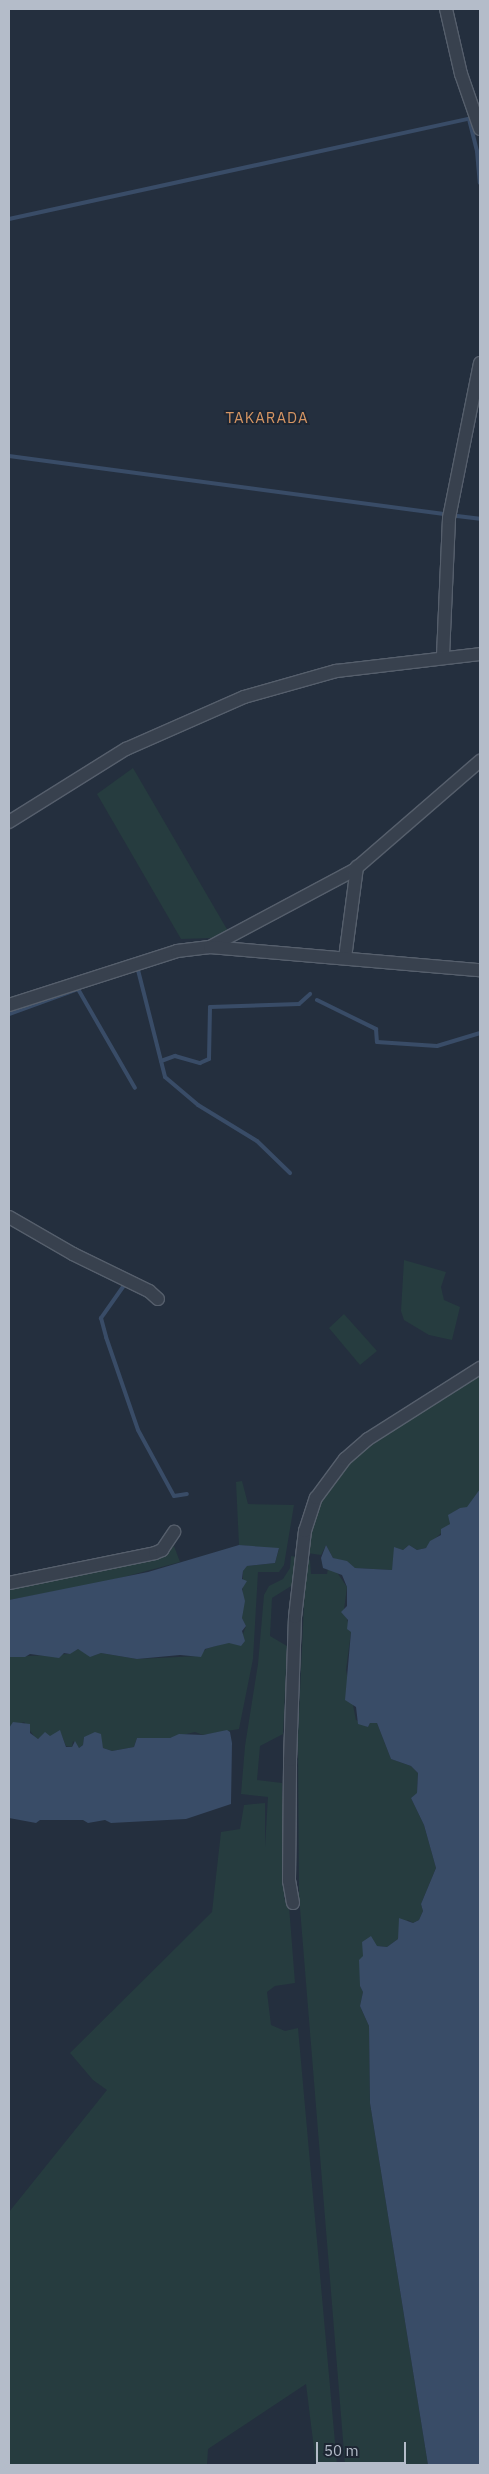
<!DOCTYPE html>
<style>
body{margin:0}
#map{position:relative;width:489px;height:2474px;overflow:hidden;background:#242f3e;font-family:"IBM Plex Sans",sans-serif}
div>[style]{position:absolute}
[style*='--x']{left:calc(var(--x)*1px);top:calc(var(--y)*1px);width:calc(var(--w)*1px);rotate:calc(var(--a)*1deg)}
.green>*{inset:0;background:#263c3f}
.water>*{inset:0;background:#394c67}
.stream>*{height:4px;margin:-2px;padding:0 2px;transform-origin:2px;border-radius:2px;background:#394c67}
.roads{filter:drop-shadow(1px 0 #565f6c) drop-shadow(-1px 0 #565f6c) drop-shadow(0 1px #565f6c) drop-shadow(0 -1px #565f6c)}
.minor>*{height:12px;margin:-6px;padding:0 6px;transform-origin:6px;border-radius:6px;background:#38414e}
span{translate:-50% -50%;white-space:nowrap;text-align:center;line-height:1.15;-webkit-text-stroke:4px #1d2633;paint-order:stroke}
.quarter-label{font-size:15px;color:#d59563;letter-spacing:1px}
.frame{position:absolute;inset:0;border:10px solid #b4bcc9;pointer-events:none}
.scale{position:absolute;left:316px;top:2442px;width:90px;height:22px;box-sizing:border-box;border:2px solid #b4bcc9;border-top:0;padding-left:6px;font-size:15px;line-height:18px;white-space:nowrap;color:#b4bcc9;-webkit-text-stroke:4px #1d2633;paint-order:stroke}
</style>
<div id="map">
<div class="green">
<i style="clip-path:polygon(133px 768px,228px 931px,212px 938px,181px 939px,97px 794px)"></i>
<i style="clip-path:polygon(404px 1260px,446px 1272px,441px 1287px,444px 1300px,460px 1307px,452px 1340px,429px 1335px,404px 1320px,401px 1311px)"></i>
<i style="clip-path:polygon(344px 1314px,377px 1351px,360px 1365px,329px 1328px)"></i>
<i style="clip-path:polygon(480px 1372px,480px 1489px,475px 1500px,467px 1508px,460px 1508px,449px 1515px,450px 1524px,426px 1548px,417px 1550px,409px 1545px,403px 1550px,395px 1548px,392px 1570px,355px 1568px,333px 1558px,326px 1545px,321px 1555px,307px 1553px,310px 1527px,322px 1499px,342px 1470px,367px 1447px)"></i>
<i style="clip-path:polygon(242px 1481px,248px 1504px,294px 1505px,284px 1565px,279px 1572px,258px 1572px,253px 1659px,239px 1729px,203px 1735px,195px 1732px,170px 1738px,137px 1738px,134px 1747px,112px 1751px,103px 1748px,99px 1736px,84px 1737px,83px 1745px,79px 1748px,73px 1741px,72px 1747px,66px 1746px,61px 1734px,36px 1739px,24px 1722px,9px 1728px,9px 1657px,68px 1654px,78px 1649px,92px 1656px,101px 1653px,137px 1659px,199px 1656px,206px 1649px,242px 1637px,246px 1626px,242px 1618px,243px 1571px,246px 1566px,275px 1563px,279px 1549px,239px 1545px,236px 1482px)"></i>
<i style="clip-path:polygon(174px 1546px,180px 1562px,105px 1582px,9px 1600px,9px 1586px,159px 1558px)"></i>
<i style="clip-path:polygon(291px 1556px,298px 1557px,296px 1583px,272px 1598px,270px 1636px,287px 1646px,283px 1734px,260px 1746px,257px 1780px,282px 1783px,284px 1898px,289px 1906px,295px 1983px,275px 1986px,267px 1992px,271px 2025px,285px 2031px,298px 2028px,337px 2465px,316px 2465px,306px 2384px,208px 2449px,207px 2465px,9px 2465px,9px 2212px,107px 2090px,93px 2080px,70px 2053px,212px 1912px,221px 1832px,240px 1829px,244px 1805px,265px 1803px,265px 1847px,268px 1797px,241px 1794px,245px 1746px,258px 1664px,264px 1595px,269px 1586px,283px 1579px,290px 1568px)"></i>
<i style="clip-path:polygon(310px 1560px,311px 1574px,327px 1574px,328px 1568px,336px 1571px,347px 1587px,344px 1610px,351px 1632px,346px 1670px,356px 1720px,368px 1727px,370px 1723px,377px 1723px,391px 1759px,411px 1766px,418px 1773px,417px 1794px,411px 1798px,424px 1825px,436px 1868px,421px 1904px,423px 1911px,419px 1920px,413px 1923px,408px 1920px,401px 1927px,398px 1939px,387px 1947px,377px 1946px,363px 1956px,360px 1986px,363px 1992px,360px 2006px,369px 2026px,370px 2103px,428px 2465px,373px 2465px,359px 2329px,373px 2465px,345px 2465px,299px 1896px,298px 1735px,306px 1561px)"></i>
</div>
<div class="water">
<i style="clip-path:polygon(480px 1489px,480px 2465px,428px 2465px,370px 2103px,369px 2026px,360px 2006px,363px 1992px,360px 1986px,359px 1960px,363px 1956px,362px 1942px,371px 1936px,377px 1946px,387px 1947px,398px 1939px,399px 1918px,413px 1923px,419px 1920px,423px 1911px,421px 1904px,436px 1868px,424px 1825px,411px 1798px,417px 1793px,418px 1773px,411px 1766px,391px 1759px,377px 1723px,370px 1723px,368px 1727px,358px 1724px,356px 1707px,345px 1700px,351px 1632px,347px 1629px,348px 1620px,341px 1612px,347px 1606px,347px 1587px,342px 1575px,323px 1568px,321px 1558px,326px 1545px,333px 1558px,347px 1561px,355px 1568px,392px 1570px,394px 1547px,403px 1550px,409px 1545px,417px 1550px,426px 1548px,430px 1541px,441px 1535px,441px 1529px,450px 1524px,448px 1515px,460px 1508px,467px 1507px)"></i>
<i style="clip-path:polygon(239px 1545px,279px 1548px,275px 1563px,247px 1566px,243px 1571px,242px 1579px,247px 1581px,242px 1589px,245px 1601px,242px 1618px,246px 1626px,242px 1631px,245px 1641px,241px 1646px,229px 1643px,216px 1646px,205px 1649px,201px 1657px,180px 1655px,137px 1659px,101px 1653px,90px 1657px,78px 1649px,70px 1654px,64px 1653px,59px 1658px,30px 1654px,25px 1657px,9px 1657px,9px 1600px,148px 1572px)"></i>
<i style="clip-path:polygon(13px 1722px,30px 1724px,30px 1733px,38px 1739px,45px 1732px,50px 1736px,60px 1730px,66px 1747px,72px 1747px,75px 1741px,79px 1748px,83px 1745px,84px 1737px,95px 1732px,101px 1734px,103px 1748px,112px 1751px,134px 1747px,137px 1738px,170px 1738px,179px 1734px,203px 1735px,227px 1730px,230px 1732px,232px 1743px,231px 1804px,186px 1819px,111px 1823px,105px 1820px,88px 1823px,83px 1820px,40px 1820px,36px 1823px,9px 1818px,9px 1728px)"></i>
</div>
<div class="stream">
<i style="--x:9;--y:219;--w:471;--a:-12.3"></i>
<i style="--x:469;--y:119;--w:33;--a:76"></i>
<i style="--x:477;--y:151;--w:32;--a:85"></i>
<i style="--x:9;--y:456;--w:437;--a:7.6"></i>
<i style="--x:457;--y:516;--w:23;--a:7"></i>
<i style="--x:138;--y:970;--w:110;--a:75.8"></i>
<i style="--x:165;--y:1077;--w:43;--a:40.3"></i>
<i style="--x:198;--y:1105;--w:69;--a:31.4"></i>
<i style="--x:257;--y:1141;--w:46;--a:44.1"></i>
<i style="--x:317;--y:1000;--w:66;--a:26.2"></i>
<i style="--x:376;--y:1029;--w:13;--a:86"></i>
<i style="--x:377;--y:1042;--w:60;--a:3.8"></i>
<i style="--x:437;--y:1046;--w:45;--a:-16.8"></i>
<i style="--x:9;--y:1014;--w:73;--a:-19.9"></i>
<i style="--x:78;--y:989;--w:114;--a:60.1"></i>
<i style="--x:161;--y:1061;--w:15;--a:-20"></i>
<i style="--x:175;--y:1056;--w:26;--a:16"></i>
<i style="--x:200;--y:1063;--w:10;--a:-24"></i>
<i style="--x:209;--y:1059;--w:52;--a:-88.9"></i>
<i style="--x:210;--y:1007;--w:89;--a:-1.9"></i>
<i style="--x:299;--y:1004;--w:15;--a:-42"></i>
<i style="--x:125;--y:1284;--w:42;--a:125.2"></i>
<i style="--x:101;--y:1318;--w:20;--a:75"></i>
<i style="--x:106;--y:1337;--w:98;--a:71"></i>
<i style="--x:138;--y:1430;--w:75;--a:61.4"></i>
<i style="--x:174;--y:1496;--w:13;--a:-9"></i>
</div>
<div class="roads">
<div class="minor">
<i style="--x:446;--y:9;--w:67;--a:77"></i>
<i style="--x:461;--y:74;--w:58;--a:70.9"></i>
<i style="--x:443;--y:656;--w:138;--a:-87.5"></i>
<i style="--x:449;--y:518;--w:158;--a:-78.7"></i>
<i style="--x:9;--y:822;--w:138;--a:-32"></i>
<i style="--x:126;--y:749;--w:129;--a:-23.8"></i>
<i style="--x:244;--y:697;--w:96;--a:-15.8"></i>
<i style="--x:336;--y:671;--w:145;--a:-6.7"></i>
<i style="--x:210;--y:947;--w:163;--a:-28.1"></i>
<i style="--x:354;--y:870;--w:167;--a:-40.9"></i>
<i style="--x:345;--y:958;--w:92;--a:-82.5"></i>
<i style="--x:9;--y:1005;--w:176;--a:-17.8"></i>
<i style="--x:177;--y:951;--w:33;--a:-7"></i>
<i style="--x:210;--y:947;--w:271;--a:4.9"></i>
<i style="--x:9;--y:1217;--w:74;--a:30"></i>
<i style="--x:73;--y:1254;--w:85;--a:26"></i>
<i style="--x:149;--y:1291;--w:12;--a:42"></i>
<i style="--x:9;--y:1583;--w:149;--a:-11.6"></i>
<i style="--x:155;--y:1553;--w:8;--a:-23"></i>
<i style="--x:162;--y:1550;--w:22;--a:-56"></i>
<i style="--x:293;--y:1903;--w:22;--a:-100"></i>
<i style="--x:289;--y:1881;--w:121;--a:-89.5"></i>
<i style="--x:290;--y:1760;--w:143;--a:-88"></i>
<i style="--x:295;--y:1617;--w:87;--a:-83.4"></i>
<i style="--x:305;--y:1531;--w:35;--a:-72"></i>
<i style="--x:316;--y:1498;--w:49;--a:-53.4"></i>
<i style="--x:345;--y:1459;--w:30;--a:-41"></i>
<i style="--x:368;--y:1439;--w:133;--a:-32.4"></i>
</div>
</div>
<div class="quarter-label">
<span style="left:267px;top:418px">TAKARADA</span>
</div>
<div class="frame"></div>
<div class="scale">50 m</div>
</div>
